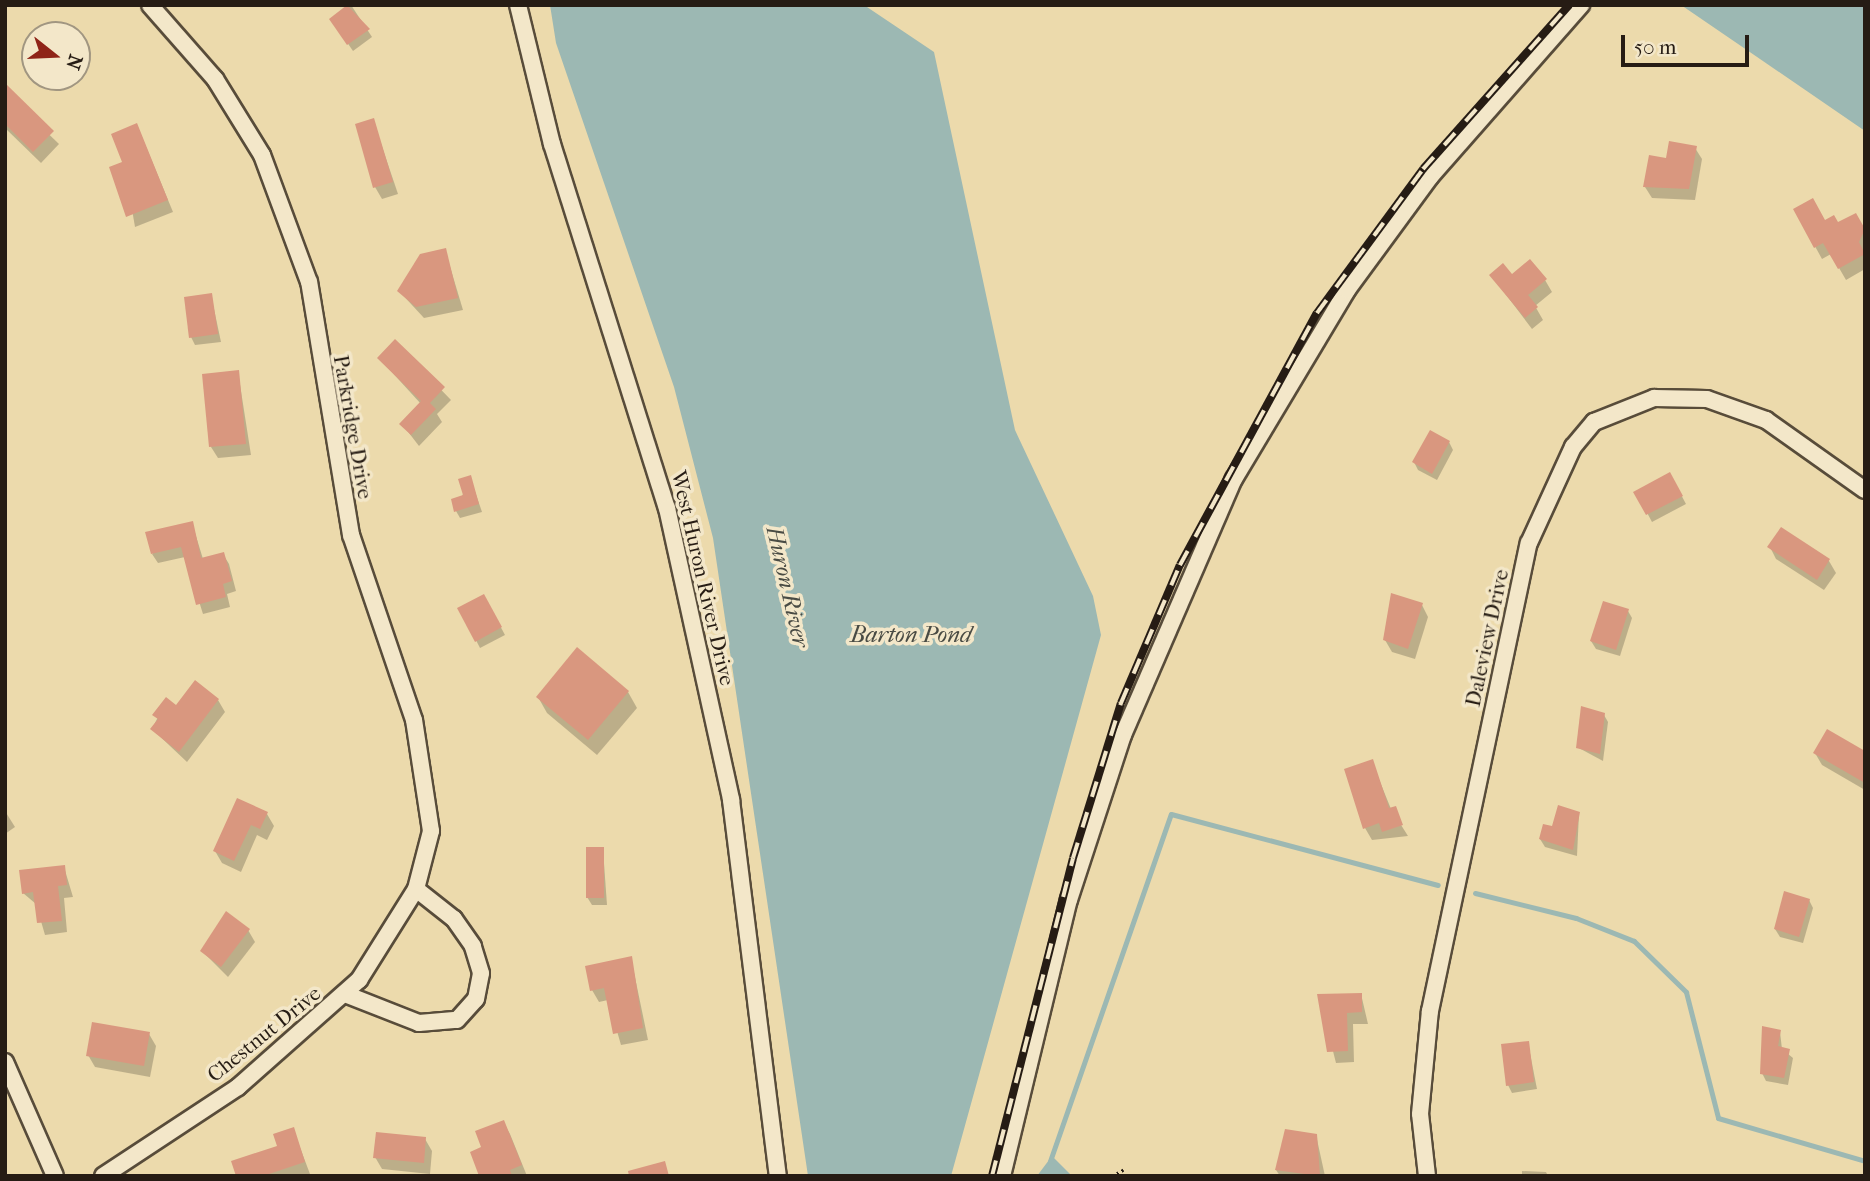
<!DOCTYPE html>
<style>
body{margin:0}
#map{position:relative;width:1870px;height:1181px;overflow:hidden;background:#ecdaac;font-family:"IM FELL French Canon",serif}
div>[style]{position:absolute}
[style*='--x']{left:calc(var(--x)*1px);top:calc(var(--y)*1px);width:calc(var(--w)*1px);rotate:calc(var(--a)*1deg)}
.water>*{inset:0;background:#9cb8b3}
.shadow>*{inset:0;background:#0003}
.stream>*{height:5px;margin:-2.5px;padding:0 2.5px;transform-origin:2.5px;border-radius:2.5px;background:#9cb8b3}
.building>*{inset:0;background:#d9977f}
.path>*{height:2.5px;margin-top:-1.25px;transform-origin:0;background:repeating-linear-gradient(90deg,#261c14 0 2px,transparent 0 5.5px)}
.roads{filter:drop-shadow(2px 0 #584c3a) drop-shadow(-2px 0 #584c3a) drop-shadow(0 2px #584c3a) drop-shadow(0 -2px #584c3a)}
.minor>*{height:16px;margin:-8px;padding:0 8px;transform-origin:8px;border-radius:8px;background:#f3e7c9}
.rail>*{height:8px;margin-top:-4px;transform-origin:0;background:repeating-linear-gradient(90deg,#f3e7c9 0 16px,#261c14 0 32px);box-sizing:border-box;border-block:2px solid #261c14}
span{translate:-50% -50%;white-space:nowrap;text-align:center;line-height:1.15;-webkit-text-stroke:7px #f3e7c9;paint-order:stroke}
.street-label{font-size:21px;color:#261c14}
.water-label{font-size:23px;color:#494b44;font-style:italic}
.frame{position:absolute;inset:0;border:7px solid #261c14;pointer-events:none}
.north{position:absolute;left:21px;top:21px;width:70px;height:70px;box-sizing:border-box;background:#f3e7c9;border:2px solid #a19681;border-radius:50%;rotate:108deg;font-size:19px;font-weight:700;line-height:28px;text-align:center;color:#261c14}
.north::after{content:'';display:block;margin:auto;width:24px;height:32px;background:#8f2418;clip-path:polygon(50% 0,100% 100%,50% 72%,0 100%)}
.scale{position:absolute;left:1621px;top:35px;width:128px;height:32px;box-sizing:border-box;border:4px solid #261c14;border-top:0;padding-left:9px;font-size:21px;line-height:24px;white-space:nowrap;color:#261c14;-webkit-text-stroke:5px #f3e7c9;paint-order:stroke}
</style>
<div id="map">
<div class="water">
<i style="clip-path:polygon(550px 5px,864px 5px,934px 52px,1015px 430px,1093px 596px,1101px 635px,951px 1176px,808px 1176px,713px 538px,674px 387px,556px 43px)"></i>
<i style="clip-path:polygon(1681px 5px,1865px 5px,1865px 131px,1760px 59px)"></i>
<i style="clip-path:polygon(1052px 1156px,1072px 1176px,1037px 1176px)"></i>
</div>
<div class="shadow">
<i style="clip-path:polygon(351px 5px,372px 37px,353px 51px,331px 19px)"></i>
<i style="clip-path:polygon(5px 92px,59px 144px,41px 163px,5px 128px)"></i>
<i style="clip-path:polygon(373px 120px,398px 194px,382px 199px,375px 187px)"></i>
<i style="clip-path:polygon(137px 125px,173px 212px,135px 227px,124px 163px)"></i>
<i style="clip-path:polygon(1695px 148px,1702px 159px,1695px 200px,1652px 198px,1645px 187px,1667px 160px)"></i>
<i style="clip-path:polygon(1795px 210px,1837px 225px,1855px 215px,1865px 232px,1865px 269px,1846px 280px,1831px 254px,1822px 259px)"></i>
<i style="clip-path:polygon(445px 250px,463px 310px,424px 318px,399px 291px)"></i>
<i style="clip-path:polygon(1491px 275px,1545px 280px,1552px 292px,1535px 306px,1543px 320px,1532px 329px)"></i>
<i style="clip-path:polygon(211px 295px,221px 342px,195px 345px,191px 337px)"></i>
<i style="clip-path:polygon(395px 342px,451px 400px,437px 414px,442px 422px,419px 446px,402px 424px,421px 404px,379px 358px)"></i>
<i style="clip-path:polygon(238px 372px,251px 455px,218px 458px,211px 447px)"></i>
<i style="clip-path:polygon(1449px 442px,1453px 450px,1437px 480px,1418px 470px,1414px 462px)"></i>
<i style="clip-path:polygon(1670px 474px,1686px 504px,1652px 522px,1636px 492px)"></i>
<i style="clip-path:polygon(470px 477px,482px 512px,460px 518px,456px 511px)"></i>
<i style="clip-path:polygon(192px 523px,203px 559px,223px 554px,229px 564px,236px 591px,227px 594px,230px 607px,203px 614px,185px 557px,158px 563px,152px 554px)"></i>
<i style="clip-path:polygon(1781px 529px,1829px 561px,1836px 573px,1824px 590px,1776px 559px,1770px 547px)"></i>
<i style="clip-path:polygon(484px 596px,505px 635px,480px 648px,460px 609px)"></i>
<i style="clip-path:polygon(1392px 596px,1422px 605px,1428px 617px,1415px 659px,1392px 652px,1385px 640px)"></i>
<i style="clip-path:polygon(1628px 611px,1632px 618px,1620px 656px,1596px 649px,1591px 641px)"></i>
<i style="clip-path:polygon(628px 692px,637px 708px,597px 755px,547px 713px,538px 697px)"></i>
<i style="clip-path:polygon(167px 699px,177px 707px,218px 700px,225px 712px,187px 762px,152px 729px)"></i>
<i style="clip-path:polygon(1604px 715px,1608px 722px,1603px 761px,1577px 747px)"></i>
<i style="clip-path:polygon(1815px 753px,1865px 753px,1865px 790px,1822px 765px)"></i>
<i style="clip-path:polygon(1372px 762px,1391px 809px,1408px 836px,1372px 840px,1365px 828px)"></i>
<i style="clip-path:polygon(238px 800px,267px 814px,274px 826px,267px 840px,257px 835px,241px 872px,222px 863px,215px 851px)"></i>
<i style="clip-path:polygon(5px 811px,15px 827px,5px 834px)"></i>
<i style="clip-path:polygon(1579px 813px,1577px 856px,1545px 847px,1540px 839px)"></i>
<i style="clip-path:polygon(603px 849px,607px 905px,592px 905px,587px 897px)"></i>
<i style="clip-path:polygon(64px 867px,73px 897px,64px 898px,67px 932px,45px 935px,36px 904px,23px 893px)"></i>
<i style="clip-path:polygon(1809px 900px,1813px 908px,1803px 943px,1780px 937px,1775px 929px)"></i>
<i style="clip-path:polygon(248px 930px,255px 942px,228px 977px,202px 951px)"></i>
<i style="clip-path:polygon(631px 958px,648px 1040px,621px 1045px,608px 1000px,599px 1002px,592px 990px)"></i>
<i style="clip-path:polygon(1361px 994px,1368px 1024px,1353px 1024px,1354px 1062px,1336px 1063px,1319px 996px)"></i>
<i style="clip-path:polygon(1780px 1032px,1782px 1049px,1793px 1058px,1788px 1085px,1766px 1081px,1762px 1073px)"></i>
<i style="clip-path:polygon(149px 1034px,156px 1046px,150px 1077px,95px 1067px,88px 1055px)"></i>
<i style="clip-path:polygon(1528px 1043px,1537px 1089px,1512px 1093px,1508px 1085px)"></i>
<i style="clip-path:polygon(503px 1122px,510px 1134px,527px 1176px,481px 1176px,484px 1148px)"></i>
<i style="clip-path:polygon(293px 1129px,310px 1174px,238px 1176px,279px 1147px)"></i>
<i style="clip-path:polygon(1316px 1135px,1325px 1176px,1280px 1176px,1276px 1170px)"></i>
<i style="clip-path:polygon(425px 1139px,432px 1151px,430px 1174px,382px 1169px,375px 1157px)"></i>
<i style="clip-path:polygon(1522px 1171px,1546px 1172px,1548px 1176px,1522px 1176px)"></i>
</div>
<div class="stream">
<i style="--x:1475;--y:893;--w:104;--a:13.9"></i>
<i style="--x:1576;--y:918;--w:62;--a:21.6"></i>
<i style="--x:1634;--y:941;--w:73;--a:44.4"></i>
<i style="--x:1686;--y:992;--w:130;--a:75.7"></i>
<i style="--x:1718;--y:1118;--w:153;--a:16.3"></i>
<i style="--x:1050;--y:1161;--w:367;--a:-70.8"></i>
<i style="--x:1171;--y:814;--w:276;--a:14.9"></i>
</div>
<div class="building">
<i style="clip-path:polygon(347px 5px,370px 29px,347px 45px,329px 19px)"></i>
<i style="clip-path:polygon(5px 83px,54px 131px,33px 152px,5px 124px)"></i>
<i style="clip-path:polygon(374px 118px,393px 182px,373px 188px,355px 124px)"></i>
<i style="clip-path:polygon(137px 123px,168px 200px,126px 217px,109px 167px,122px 162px,111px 134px)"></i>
<i style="clip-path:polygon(1669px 141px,1697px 146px,1689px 189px,1643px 187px,1649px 155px,1666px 158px)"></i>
<i style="clip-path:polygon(1813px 198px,1825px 220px,1834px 215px,1838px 222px,1856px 213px,1865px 229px,1859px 242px,1865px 254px,1838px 269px,1823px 243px,1814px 248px,1793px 209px)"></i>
<i style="clip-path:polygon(446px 248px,458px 298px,416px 307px,397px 291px,420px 254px)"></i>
<i style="clip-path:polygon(1530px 259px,1547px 279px,1528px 295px,1538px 307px,1525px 318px,1489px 275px,1503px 263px,1512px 274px)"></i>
<i style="clip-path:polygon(212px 293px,218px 334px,189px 338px,184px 297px)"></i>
<i style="clip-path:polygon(395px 339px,445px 387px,430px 403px,436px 409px,411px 435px,399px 424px,421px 401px,377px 358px)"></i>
<i style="clip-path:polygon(239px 370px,246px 444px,209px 447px,202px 374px)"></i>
<i style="clip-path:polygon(1430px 430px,1450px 441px,1432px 474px,1412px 462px)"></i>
<i style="clip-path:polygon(1670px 472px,1683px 496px,1646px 515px,1633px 492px)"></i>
<i style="clip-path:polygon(471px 475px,479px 504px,454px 512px,451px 499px,463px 495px,458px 479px)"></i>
<i style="clip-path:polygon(193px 521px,201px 558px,224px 552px,232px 581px,223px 584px,226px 597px,196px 605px,181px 547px,151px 554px,145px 532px)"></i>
<i style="clip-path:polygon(1781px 527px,1830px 559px,1817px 580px,1767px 547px)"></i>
<i style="clip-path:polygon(1391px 593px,1423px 603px,1408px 649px,1383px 640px)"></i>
<i style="clip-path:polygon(484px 594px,502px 627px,475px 642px,457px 608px)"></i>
<i style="clip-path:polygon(1603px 601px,1629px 609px,1616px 650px,1590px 641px)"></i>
<i style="clip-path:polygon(577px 647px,629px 691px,588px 740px,536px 697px)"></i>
<i style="clip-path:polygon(195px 680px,219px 699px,179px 752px,150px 729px,158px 719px,152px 715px,166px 697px,176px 705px)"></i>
<i style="clip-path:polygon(1581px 706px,1605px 713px,1600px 754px,1576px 748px)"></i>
<i style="clip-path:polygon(1827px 729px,1865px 751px,1865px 783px,1813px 753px)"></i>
<i style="clip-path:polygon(1373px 759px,1389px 808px,1396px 806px,1403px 825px,1382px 832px,1379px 823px,1363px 829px,1344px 769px)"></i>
<i style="clip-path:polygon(237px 798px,268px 812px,260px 829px,251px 825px,234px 861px,213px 851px)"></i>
<i style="clip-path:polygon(1558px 805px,1580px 812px,1573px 850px,1539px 839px,1543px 824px,1552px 826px)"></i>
<i style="clip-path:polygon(586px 847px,604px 847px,604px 898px,586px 898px)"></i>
<i style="clip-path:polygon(65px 865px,67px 885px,58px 886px,62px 921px,37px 923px,33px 892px,22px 894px,19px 870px)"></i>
<i style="clip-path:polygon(1784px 891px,1810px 899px,1799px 937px,1774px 929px)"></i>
<i style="clip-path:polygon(226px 911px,250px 929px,221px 967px,200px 951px)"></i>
<i style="clip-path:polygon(632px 956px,643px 1028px,613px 1034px,604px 988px,590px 991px,585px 966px)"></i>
<i style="clip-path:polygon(1362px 993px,1362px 1012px,1347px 1013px,1348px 1051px,1327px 1052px,1317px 994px)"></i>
<i style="clip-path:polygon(92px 1022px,150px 1032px,144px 1066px,86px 1056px)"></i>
<i style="clip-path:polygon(1762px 1026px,1781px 1030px,1778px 1046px,1790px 1049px,1784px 1078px,1760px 1074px)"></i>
<i style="clip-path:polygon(1529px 1041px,1534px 1082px,1506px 1086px,1501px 1044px)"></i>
<i style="clip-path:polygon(504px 1120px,522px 1165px,510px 1170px,512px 1176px,479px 1176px,470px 1152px,481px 1147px,475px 1131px)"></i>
<i style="clip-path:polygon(294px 1127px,305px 1162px,263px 1176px,236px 1176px,231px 1161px,277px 1146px,273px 1134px)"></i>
<i style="clip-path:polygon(1285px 1129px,1317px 1134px,1320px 1176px,1275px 1170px)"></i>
<i style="clip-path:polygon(376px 1132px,426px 1137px,424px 1163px,373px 1158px)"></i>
<i style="clip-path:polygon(665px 1161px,669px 1176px,629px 1176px,628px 1171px)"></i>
</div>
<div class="path">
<i style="--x:1112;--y:1176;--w:13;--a:-29"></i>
</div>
<div class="roads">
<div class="minor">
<i style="--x:518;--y:5;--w:143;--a:76.3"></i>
<i style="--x:552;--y:144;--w:382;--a:72.5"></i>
<i style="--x:667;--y:508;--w:299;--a:77.6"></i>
<i style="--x:731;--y:800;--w:379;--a:82.9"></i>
<i style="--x:345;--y:994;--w:79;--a:21.4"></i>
<i style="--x:419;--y:1023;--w:38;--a:-5"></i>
<i style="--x:457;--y:1020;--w:28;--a:-48"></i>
<i style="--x:476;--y:999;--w:26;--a:-79"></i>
<i style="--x:481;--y:973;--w:28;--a:-107"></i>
<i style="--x:473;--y:946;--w:33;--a:-125"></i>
<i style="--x:454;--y:919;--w:48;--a:-141.7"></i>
<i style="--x:5;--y:1062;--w:124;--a:66.3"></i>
<i style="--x:103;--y:1176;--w:162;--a:-33.4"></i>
<i style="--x:238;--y:1087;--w:162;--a:-41.5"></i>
<i style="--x:359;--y:980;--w:107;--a:-57.9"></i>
<i style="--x:416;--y:889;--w:60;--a:-75.5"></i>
<i style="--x:431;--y:831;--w:112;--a:-98.7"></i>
<i style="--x:414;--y:720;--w:195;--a:-108.8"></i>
<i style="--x:351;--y:535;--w:256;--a:-99.4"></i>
<i style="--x:309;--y:282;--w:135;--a:-110.3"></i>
<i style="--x:262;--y:155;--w:89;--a:-121.7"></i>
<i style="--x:215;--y:79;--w:98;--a:-131.3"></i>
<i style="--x:1002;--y:1176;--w:284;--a:-76.4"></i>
<i style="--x:1069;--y:900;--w:174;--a:-71.9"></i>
<i style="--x:1123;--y:735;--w:279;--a:-66.6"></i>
<i style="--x:1234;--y:479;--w:220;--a:-59.1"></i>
<i style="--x:1347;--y:290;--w:140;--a:-53.7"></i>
<i style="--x:1430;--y:177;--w:229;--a:-48.7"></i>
<i style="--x:1427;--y:1176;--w:62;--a:-96.4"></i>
<i style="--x:1420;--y:1114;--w:103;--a:-84.5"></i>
<i style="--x:1430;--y:1011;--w:478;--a:-78.1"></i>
<i style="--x:1529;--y:543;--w:106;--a:-65.4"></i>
<i style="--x:1573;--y:447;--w:33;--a:-50"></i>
<i style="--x:1594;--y:422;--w:65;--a:-21.8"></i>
<i style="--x:1654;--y:398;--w:53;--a:1.1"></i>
<i style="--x:1707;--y:399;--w:63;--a:19.6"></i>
<i style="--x:1766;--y:420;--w:121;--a:35.3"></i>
</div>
</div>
<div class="rail">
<i style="--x:992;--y:1176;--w:328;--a:-75.7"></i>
<i style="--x:1073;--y:858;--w:162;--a:-72.8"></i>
<i style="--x:1121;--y:703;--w:150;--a:-66.9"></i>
<i style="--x:1180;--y:565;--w:287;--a:-61.5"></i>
<i style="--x:1317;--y:313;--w:179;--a:-53.6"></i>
<i style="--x:1423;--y:169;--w:220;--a:-48.3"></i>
</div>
<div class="street-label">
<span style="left:353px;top:427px;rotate:80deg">Parkridge Drive</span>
<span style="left:703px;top:578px;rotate:77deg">West Huron River Drive</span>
<span style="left:1487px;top:638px;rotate:-78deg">Daleview Drive</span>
<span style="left:264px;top:1034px;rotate:-39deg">Chestnut Drive</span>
</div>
<div class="water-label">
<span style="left:787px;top:587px;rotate:77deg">Huron River</span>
<span style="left:911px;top:635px">Barton Pond</span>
</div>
<div class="frame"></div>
<div class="north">N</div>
<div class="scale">50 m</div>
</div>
